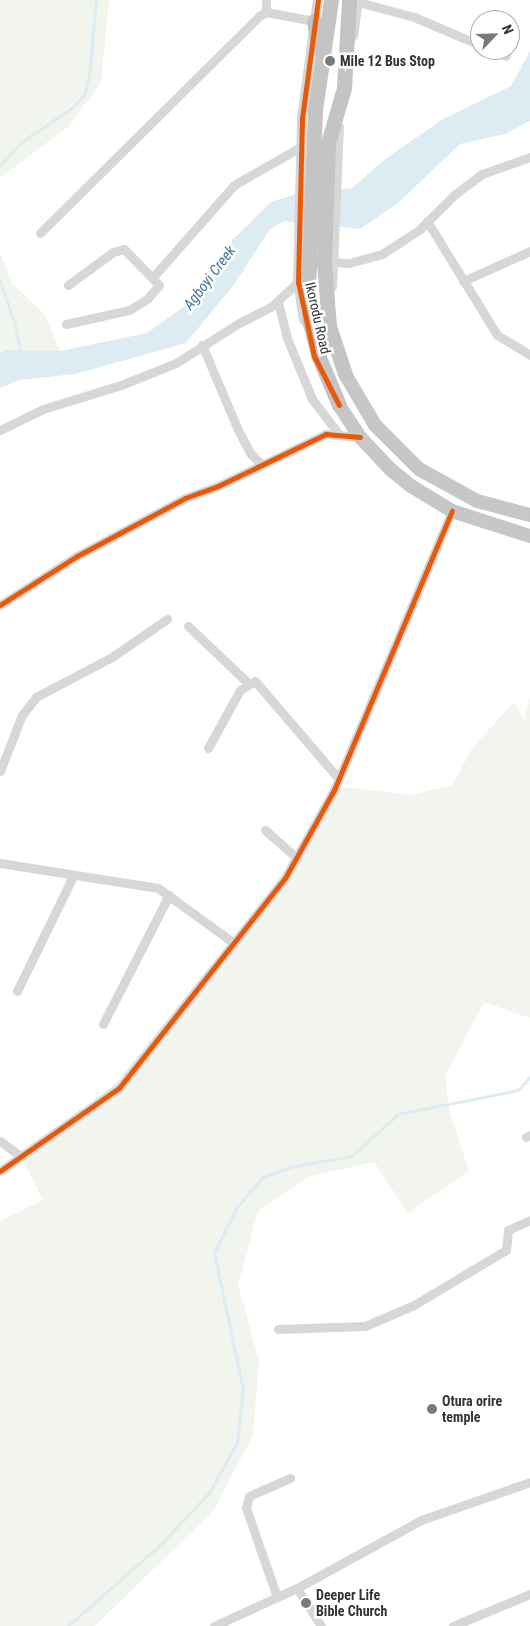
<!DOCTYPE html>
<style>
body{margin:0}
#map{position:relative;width:530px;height:1626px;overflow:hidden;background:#fff;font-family:"Roboto Condensed",sans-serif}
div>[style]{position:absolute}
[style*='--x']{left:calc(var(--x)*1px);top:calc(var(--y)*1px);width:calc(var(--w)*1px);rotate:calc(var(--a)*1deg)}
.green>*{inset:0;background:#f1f5ed}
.water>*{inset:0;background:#ddebf3}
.stream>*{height:2.5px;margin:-1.25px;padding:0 1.25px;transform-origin:1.25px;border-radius:1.25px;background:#ddebf3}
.minor>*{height:9px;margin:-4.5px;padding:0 4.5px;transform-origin:4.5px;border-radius:4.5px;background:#d7d7d7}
.tertiary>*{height:10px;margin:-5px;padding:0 5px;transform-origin:5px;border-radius:5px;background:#d7d7d7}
.trunk>*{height:14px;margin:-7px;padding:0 7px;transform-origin:7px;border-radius:7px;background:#c7c7c7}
.motorway>*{height:15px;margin:-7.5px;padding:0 7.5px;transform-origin:7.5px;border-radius:7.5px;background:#c4c4c4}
.cycleway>*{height:5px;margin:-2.5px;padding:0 2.5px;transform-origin:2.5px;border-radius:2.5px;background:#e8590c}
.dots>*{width:14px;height:14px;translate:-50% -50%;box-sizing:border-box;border:2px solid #fff;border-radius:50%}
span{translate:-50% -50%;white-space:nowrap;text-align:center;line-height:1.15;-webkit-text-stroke:5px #fff;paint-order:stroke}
.poi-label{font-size:14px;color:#333;font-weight:700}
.left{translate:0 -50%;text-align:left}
.street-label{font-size:14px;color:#333}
.water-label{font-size:15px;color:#3f7597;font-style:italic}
.north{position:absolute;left:470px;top:10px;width:50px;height:50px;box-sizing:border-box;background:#fff;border:1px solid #adadad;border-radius:50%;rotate:66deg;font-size:14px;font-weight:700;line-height:20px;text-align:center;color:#333}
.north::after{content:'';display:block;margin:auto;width:18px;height:22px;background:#7a7a7a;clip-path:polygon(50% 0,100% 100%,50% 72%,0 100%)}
</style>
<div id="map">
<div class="green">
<i style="clip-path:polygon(0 0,109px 0,101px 82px,69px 126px,0 178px)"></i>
<i style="clip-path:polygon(0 252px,12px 283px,46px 316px,60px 351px,6px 350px,0 353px)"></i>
<i style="clip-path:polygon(530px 697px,530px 1018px,484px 1002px,445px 1076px,450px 1113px,469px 1171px,408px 1213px,374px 1162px,310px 1176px,258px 1211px,238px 1285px,259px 1360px,253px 1435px,214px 1510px,95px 1626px,0 1626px,0 1221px,43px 1200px,21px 1157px,115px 1084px,292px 866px,334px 786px,411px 795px,453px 785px,472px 748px,514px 702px,524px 720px)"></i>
</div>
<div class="water">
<i style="clip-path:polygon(530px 51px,530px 121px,505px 134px,460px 144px,398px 203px,360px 229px,284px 221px,270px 229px,233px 286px,186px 343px,75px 374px,20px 380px,0 388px,0 353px,6px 350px,60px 351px,147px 333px,188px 304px,226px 246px,271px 202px,299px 193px,352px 188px,384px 160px,443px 119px,511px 86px)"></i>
</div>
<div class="stream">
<i style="--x:0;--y:165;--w:33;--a:-46"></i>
<i style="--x:23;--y:141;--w:59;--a:-34"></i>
<i style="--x:72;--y:108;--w:18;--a:-47"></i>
<i style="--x:84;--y:95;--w:20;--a:-75"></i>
<i style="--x:89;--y:76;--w:76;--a:-84.7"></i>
<i style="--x:0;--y:280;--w:46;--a:71.2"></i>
<i style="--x:15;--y:324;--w:30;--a:78"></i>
<i style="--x:68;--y:1626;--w:123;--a:-41.4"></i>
<i style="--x:160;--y:1545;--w:71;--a:-46.7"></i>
<i style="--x:209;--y:1493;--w:57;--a:-60.8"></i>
<i style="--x:237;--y:1443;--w:54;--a:-83.7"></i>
<i style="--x:243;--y:1389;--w:139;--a:-102"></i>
<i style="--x:214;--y:1253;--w:51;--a:-63.4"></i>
<i style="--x:237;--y:1207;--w:40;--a:-49"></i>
<i style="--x:263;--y:1177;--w:29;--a:-20"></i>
<i style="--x:290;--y:1167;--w:63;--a:-10.1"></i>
<i style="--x:352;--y:1156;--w:62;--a:-42.4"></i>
<i style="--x:398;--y:1114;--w:122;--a:-11.3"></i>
<i style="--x:518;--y:1090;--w:18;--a:-47"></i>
</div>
<div class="minor">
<i style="--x:266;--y:0;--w:12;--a:90"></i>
<i style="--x:358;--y:2;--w:58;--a:15"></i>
<i style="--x:414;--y:17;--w:72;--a:23"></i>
<i style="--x:492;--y:50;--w:15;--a:23"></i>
<i style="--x:427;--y:221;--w:134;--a:58.4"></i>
<i style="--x:497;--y:335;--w:39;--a:31"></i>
<i style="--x:40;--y:233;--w:308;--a:-44.7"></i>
<i style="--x:259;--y:16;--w:8;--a:-30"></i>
<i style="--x:266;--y:12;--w:49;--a:10.6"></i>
<i style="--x:333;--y:262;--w:16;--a:4"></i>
<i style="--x:349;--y:263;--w:34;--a:-15"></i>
<i style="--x:382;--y:254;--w:44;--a:-33"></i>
<i style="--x:419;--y:230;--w:49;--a:-45"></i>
<i style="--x:454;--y:195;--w:35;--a:-37"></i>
<i style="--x:482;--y:174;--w:51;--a:-19.5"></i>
<i style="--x:153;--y:277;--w:123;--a:-48.6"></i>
<i style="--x:234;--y:185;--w:78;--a:-29.8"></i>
<i style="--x:463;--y:281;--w:73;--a:-24.1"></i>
<i style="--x:278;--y:302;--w:37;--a:76"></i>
<i style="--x:287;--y:338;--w:66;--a:67.7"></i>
<i style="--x:312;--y:399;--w:43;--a:52.6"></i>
<i style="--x:66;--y:324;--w:65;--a:-12.5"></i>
<i style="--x:129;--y:310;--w:21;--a:-31"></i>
<i style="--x:147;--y:299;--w:18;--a:-49"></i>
<i style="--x:159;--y:285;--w:50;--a:-134.2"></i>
<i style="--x:124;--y:249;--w:11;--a:165"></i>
<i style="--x:113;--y:252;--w:56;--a:143.7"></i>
<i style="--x:202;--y:345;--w:92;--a:67"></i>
<i style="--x:238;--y:430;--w:27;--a:62"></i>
<i style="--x:251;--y:454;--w:14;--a:45"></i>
<i style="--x:0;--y:430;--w:48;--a:-26"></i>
<i style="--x:43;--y:409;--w:82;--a:-17.1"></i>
<i style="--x:121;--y:385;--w:59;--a:-21.8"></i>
<i style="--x:176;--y:363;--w:75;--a:-32.4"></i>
<i style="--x:239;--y:323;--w:36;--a:-27"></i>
<i style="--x:271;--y:307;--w:37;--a:-43"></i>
<i style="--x:0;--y:605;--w:91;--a:-32.5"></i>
<i style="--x:77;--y:556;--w:123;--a:-28.2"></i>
<i style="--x:185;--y:498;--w:37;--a:-20"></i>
<i style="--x:220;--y:485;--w:118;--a:-25.7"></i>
<i style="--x:326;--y:434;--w:34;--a:5"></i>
<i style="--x:188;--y:626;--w:83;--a:43.5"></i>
<i style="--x:208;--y:748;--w:66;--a:-61.1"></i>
<i style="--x:240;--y:690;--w:17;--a:-31"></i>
<i style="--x:255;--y:681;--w:128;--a:49.4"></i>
<i style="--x:0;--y:771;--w:60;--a:-68.6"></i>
<i style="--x:22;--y:715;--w:23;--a:-52"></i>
<i style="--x:36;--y:697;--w:86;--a:-27.8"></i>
<i style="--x:112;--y:657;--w:67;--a:-34.6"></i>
<i style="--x:265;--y:830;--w:43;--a:41.2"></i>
<i style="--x:0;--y:863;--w:160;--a:9"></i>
<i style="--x:158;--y:888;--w:94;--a:35.9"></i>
<i style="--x:17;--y:991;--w:128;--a:-64"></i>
<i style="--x:103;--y:1024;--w:145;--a:-62.9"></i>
<i style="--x:526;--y:1137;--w:4;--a:-27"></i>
<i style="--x:0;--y:1141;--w:26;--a:36"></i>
<i style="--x:0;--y:1171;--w:145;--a:-34.9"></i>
<i style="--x:119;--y:1088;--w:268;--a:-51.7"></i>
<i style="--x:285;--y:878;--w:101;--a:-60.9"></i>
<i style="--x:334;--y:790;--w:303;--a:-67.1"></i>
<i style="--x:278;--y:1329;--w:87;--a:-2"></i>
<i style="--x:365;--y:1326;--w:53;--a:-23.2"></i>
<i style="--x:414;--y:1305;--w:107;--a:-30.9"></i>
<i style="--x:506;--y:1250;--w:20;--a:-84"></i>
<i style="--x:508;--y:1230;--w:24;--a:-24"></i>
<i style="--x:297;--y:1588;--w:45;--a:57.7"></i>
<i style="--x:277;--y:1597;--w:94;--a:-109.2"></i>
<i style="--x:246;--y:1508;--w:12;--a:-76"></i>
<i style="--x:249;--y:1496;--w:45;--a:-23.7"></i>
<i style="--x:214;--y:1626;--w:91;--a:-24.6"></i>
<i style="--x:297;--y:1588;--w:141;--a:-28.7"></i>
<i style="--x:421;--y:1520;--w:115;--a:-19.2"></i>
<i style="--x:453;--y:1626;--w:83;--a:-22.6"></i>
</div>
<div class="tertiary">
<i style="--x:353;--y:36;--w:36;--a:-82"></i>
<i style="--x:332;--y:287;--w:160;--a:-87.5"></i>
<i style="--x:304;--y:320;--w:38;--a:-99"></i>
<i style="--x:298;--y:282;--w:164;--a:-88.6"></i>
<i style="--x:302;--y:118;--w:119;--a:-82.3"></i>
</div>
<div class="trunk">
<i style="--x:345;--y:374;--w:59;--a:59.5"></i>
<i style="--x:375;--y:425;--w:62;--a:45"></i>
<i style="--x:419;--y:469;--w:66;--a:28.9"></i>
<i style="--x:477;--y:501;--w:55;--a:14.8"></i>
<i style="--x:339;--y:405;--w:38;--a:57"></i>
<i style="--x:360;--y:437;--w:44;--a:46.8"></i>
<i style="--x:390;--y:469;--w:27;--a:39"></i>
<i style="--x:411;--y:486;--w:48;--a:31.4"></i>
<i style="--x:452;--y:511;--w:82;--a:17.8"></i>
</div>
<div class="motorway">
<i style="--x:331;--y:0;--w:111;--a:98.3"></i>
<i style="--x:315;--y:110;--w:179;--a:92.2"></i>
<i style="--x:308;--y:289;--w:34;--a:87"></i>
<i style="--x:310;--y:323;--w:33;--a:76"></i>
<i style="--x:318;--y:355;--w:54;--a:67.2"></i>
<i style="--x:314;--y:21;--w:28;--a:80"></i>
<i style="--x:345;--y:374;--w:51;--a:-108.4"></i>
<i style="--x:329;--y:326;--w:63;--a:-94.5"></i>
<i style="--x:324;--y:263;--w:120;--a:-88.1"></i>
<i style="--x:328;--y:143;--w:57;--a:-73.8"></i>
<i style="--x:344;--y:88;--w:88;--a:-86.7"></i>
</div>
<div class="cycleway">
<i style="--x:318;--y:0;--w:119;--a:97.7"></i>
<i style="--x:302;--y:118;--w:164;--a:91.4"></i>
<i style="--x:298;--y:282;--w:76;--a:77.8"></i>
<i style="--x:314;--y:356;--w:55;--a:63"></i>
<i style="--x:0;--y:605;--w:91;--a:-32.5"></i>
<i style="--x:77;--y:556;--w:123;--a:-28.2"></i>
<i style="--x:185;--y:498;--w:37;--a:-20"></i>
<i style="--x:220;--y:485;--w:118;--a:-25.7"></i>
<i style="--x:326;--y:434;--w:34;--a:5"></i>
<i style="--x:0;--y:1171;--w:145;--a:-34.9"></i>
<i style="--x:119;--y:1088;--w:268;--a:-51.7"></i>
<i style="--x:285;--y:878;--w:101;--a:-60.9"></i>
<i style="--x:334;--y:790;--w:303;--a:-67.1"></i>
</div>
<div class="dots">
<i style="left:330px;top:61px;background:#7a7a7a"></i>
<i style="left:432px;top:1409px;background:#7a7a7a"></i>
<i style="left:306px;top:1603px;background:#7a7a7a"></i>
</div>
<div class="poi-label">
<span class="left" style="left:340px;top:61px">Mile 12 Bus Stop</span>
<span class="left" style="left:442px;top:1409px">Otura orire<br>temple</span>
<span class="left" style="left:316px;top:1603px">Deeper Life<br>Bible Church</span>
</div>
<div class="street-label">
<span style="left:318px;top:318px;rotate:77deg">Ikorodu Road</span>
</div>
<div class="water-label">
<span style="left:210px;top:278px;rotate:-53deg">Agboyi Creek</span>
</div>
<div class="north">N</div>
</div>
